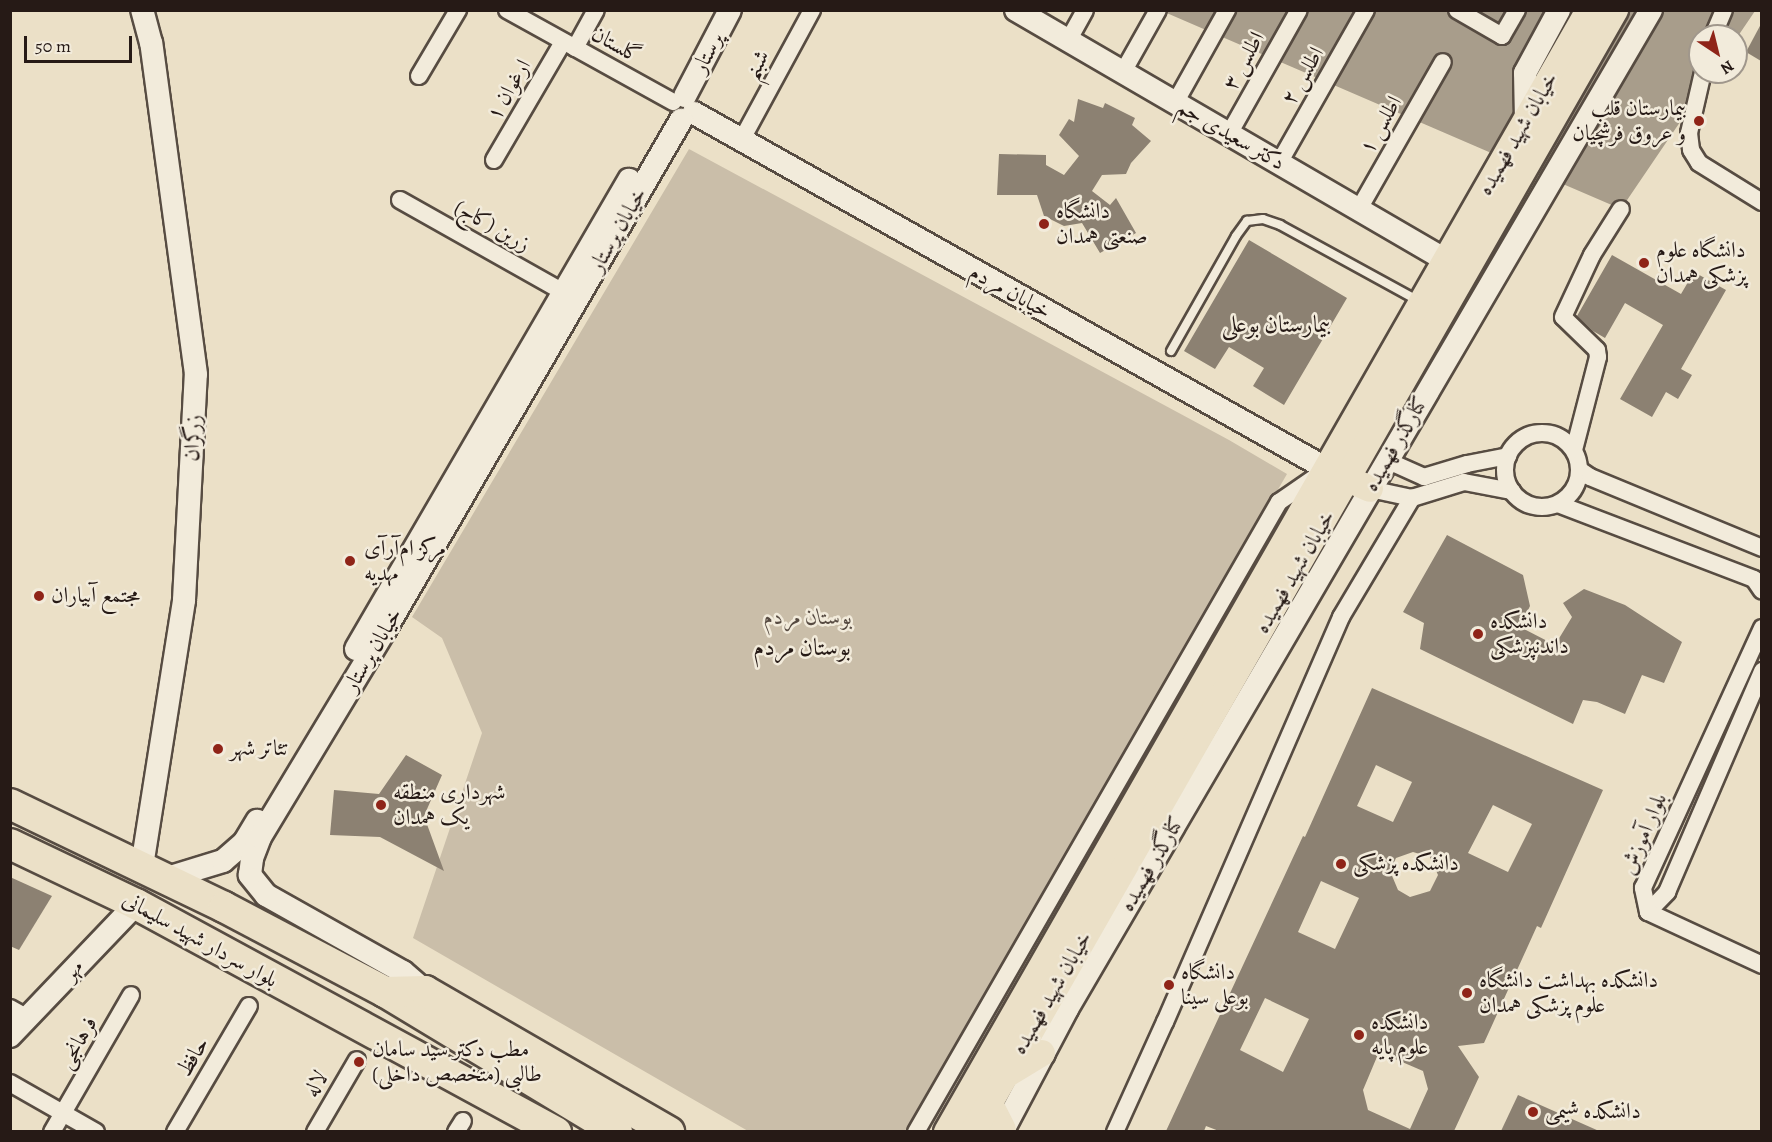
<!DOCTYPE html>
<meta charset="utf-8">
<style>
body{margin:0}
#map{position:relative;width:1772px;height:1142px;overflow:hidden;background:#ebe0c7;font-family:Alegreya,Amiri,serif}
div>[style]{position:absolute}
[style*='--x']{left:calc(var(--x)*1px);top:calc(var(--y)*1px);width:calc(var(--w)*1px);rotate:calc(var(--a)*1deg)}
.green>*{inset:0;background:#cabea9}
.water>*{inset:0;background:#a89d8b}
.building>*{inset:0;background:#8c8172}
.roads{filter:drop-shadow(2px 0 #574c42) drop-shadow(-2px 0 #574c42) drop-shadow(0 2px #574c42) drop-shadow(0 -2px #574c42)}
.lane>*{height:8px;margin:-4px;padding:0 4px;transform-origin:4px;border-radius:4px;background:#f2ebdb}
.street>*{height:16px;margin:-8px;padding:0 8px;transform-origin:8px;border-radius:8px;background:#f2ebdb}
.street>.ring{margin:-8px;padding:0;box-sizing:content-box;background:none;border:16px solid #f2ebdb;border-radius:50%}
.secondary>*{height:22px;margin:-11px;padding:0 11px;transform-origin:11px;border-radius:11px;background:#f2ebdb}
.primary>*{height:26px;margin:-13px;padding:0 13px;transform-origin:13px;border-radius:13px;background:#ebe0c7}
.highway>*{height:30px;margin:-15px;padding:0 15px;transform-origin:15px;border-radius:15px;background:#ebe0c7}
.dots>*{width:16px;height:16px;translate:-50% -50%;box-sizing:border-box;border:3px solid #f2ebdb;border-radius:50%}
span{translate:-50% -50%;white-space:nowrap;text-align:center;line-height:1.15;-webkit-text-stroke:5px #f2ebdb;paint-order:stroke}
.street-label{font-size:22px;color:#261a16}
.poi-label{font-size:22px;color:#261a16}
.right{translate:-100% -50%;text-align:right}
.left{translate:0 -50%;text-align:left}
.park-label{font-size:22px;color:#574b42;font-style:italic}
.neighbourhood-label{font-size:24px;color:#261a16}
.frame{position:absolute;inset:0;border:12px solid #261a16;pointer-events:none}
.north{position:absolute;left:1688px;top:24px;width:60px;height:60px;box-sizing:border-box;background:#f2ebdb;border:2px solid #a0978c;border-radius:50%;rotate:145deg;font-size:16px;font-weight:700;line-height:24px;text-align:center;color:#261a16}
.north::after{content:'';display:block;margin:auto;width:21px;height:27px;background:#8f2418;clip-path:polygon(50% 0,100% 100%,50% 72%,0 100%)}
.scale{position:absolute;left:24px;top:36px;width:108px;height:27px;box-sizing:border-box;border:3px solid #261a16;border-top:0;padding-left:8px;font-size:18px;line-height:21px;white-space:nowrap;color:#261a16;-webkit-text-stroke:4px #f2ebdb;paint-order:stroke}
</style>
<div id="map">
<div class="green">
<i style="clip-path:polygon(689px 149px,1229px 440px,1287px 474px,905px 1131px,748px 1131px,413px 938px,482px 733px,442px 638px,412px 617px)"></i>
</div>
<div class="water">
<i style="clip-path:polygon(1162px 11px,1755px 11px,1736px 39px,1736px 36px,1700px 36px,1700px 72px,1714px 72px,1621px 209px)"></i>
</div>
<div class="building">
<i style="clip-path:polygon(1761px 24px,1761px 61px,1746px 52px)"></i>
<i style="clip-path:polygon(1078px 99px,1103px 108px,1105px 103px,1135px 118px,1132px 125px,1151px 141px,1131px 163px,1126px 174px,1102px 175px,1092px 191px,1110px 205px,1116px 198px,1136px 233px,1100px 253px,1082px 223px,1064px 226px,1044px 216px,1037px 195px,997px 195px,999px 154px,1046px 155px,1046px 165px,1064px 175px,1079px 156px,1059px 135px,1069px 119px,1074px 122px)"></i>
<i style="clip-path:polygon(1249px 240px,1347px 298px,1284px 405px,1253px 386px,1264px 368px,1229px 347px,1215px 369px,1184px 351px)"></i>
<i style="clip-path:polygon(1612px 255px,1681px 294px,1694px 272px,1726px 290px,1681px 369px,1692px 375px,1678px 399px,1666px 392px,1652px 417px,1620px 399px,1663px 325px,1625px 303px,1605px 338px,1593px 331px,1577px 316px)"></i>
<i style="clip-path:polygon(1447px 535px,1523px 575px,1530px 606px,1520px 627px,1555px 645px,1572px 617px,1563px 603px,1584px 589px,1625px 605px,1682px 642px,1664px 683px,1642px 675px,1625px 714px,1597px 702px,1583px 700px,1573px 724px,1420px 649px,1424px 623px,1403px 612px)"></i>
<i style="clip-path:polygon(evenodd,1372px 688px,1603px 790px,1541px 928px,1537px 926px,1484px 1043px,1458px 1046px,1479px 1077px,1454px 1131px,1219px 1131px,1206px 1126px,1204px 1131px,1166px 1131px,1303px 836px,1305px 837px,1372px 688px,1376px 765px,1412px 782px,1393px 822px,1357px 806px,1376px 765px,1372px 688px,1493px 805px,1532px 824px,1508px 872px,1468px 853px,1493px 805px,1372px 688px,1413px 852px,1430px 857px,1438px 875px,1430px 891px,1410px 897px,1398px 890px,1390px 871px,1396px 858px,1413px 852px,1372px 688px,1321px 881px,1359px 898px,1335px 949px,1298px 932px,1321px 881px,1372px 688px,1265px 998px,1309px 1019px,1283px 1072px,1240px 1050px,1265px 998px,1372px 688px,1379px 1052px,1423px 1071px,1428px 1089px,1410px 1129px,1368px 1110px,1363px 1090px,1379px 1052px)"></i>
<i style="clip-path:polygon(406px 755px,442px 775px,424px 816px,444px 871px,380px 837px,330px 835px,334px 790px,379px 794px)"></i>
<i style="clip-path:polygon(10px 877px,52px 896px,19px 950px,10px 946px)"></i>
<i style="clip-path:polygon(1518px 1095px,1599px 1131px,1501px 1131px)"></i>
</div>
<div class="roads">
<div class="lane">
<i style="--x:1171;--y:351;--w:132;--a:-60.5"></i>
<i style="--x:1236;--y:236;--w:19;--a:-54"></i>
<i style="--x:1247;--y:221;--w:16;--a:-7"></i>
<i style="--x:1263;--y:219;--w:18;--a:19"></i>
<i style="--x:1280;--y:225;--w:158;--a:28.7"></i>
</div>
<div class="street">
<i style="--x:507;--y:10;--w:190;--a:29"></i>
<i style="--x:1457;--y:10;--w:52;--a:30"></i>
<i style="--x:1502;--y:36;--w:30;--a:-60"></i>
<i style="--x:1713;--y:36;--w:28;--a:-67"></i>
<i style="--x:1068;--y:41;--w:35;--a:-61"></i>
<i style="--x:575;--y:48;--w:43;--a:-61.1"></i>
<i style="--x:1123;--y:72;--w:71;--a:-60.6"></i>
<i style="--x:1703;--y:72;--w:63;--a:102.9"></i>
<i style="--x:1689;--y:133;--w:17;--a:83"></i>
<i style="--x:1691;--y:150;--w:15;--a:58"></i>
<i style="--x:1699;--y:163;--w:74;--a:31.8"></i>
<i style="--x:419;--y:76;--w:77;--a:-59.4"></i>
<i style="--x:1175;--y:103;--w:107;--a:-60.8"></i>
<i style="--x:1229;--y:134;--w:142;--a:-60.6"></i>
<i style="--x:741;--y:141;--w:149;--a:-61.5"></i>
<i style="--x:494;--y:160;--w:137;--a:-59.7"></i>
<i style="--x:1279;--y:163;--w:176;--a:-60.4"></i>
<i style="--x:400;--y:200;--w:187;--a:29.4"></i>
<i style="--x:1359;--y:209;--w:169;--a:-60.3"></i>
<i class="ring" style="left:1505px;top:433px;width:58px;height:58px"></i>
<i style="--x:1574;--y:450;--w:96;--a:-75.5"></i>
<i style="--x:1598;--y:357;--w:7;--a:-98"></i>
<i style="--x:1597;--y:350;--w:47;--a:-135.9"></i>
<i style="--x:1563;--y:317;--w:68;--a:-64.9"></i>
<i style="--x:1592;--y:255;--w:54;--a:-57.8"></i>
<i style="--x:1386;--y:460;--w:42;--a:24.1"></i>
<i style="--x:1424;--y:477;--w:45;--a:-16.8"></i>
<i style="--x:1467;--y:464;--w:42;--a:-11"></i>
<i style="--x:1580;--y:470;--w:12;--a:35"></i>
<i style="--x:1590;--y:477;--w:186;--a:22.4"></i>
<i style="--x:1370;--y:489;--w:43;--a:12.1"></i>
<i style="--x:1412;--y:498;--w:54;--a:-17.1"></i>
<i style="--x:1464;--y:482;--w:49;--a:10.6"></i>
<i style="--x:1558;--y:504;--w:210;--a:20.9"></i>
<i style="--x:1754;--y:579;--w:14;--a:56"></i>
<i style="--x:1648;--y:912;--w:25;--a:-102"></i>
<i style="--x:1643;--y:888;--w:286;--a:-65.4"></i>
<i style="--x:1648;--y:912;--w:28;--a:-46"></i>
<i style="--x:1667;--y:892;--w:241;--a:-66.7"></i>
<i style="--x:1648;--y:912;--w:126;--a:24.9"></i>
<i style="--x:10;--y:1008;--w:21;--a:29"></i>
<i style="--x:10;--y:1083;--w:99;--a:29.7"></i>
<i style="--x:52;--y:1132;--w:158;--a:-60"></i>
<i style="--x:175;--y:1132;--w:146;--a:-59.6"></i>
<i style="--x:315;--y:1132;--w:83;--a:-59.7"></i>
<i style="--x:456;--y:1132;--w:13;--a:-58"></i>
<i style="--x:916;--y:1132;--w:727;--a:-60.05"></i>
<i style="--x:1279;--y:502;--w:51;--a:-34.6"></i>
<i style="--x:1115;--y:1132;--w:121;--a:-65.6"></i>
<i style="--x:1165;--y:1022;--w:442;--a:-66.5"></i>
<i style="--x:1341;--y:617;--w:139;--a:-59.2"></i>
</div>
<div class="secondary">
<i style="--x:1016;--y:10;--w:497;--a:30.2"></i>
<i style="--x:685;--y:96;--w:97;--a:-62.4"></i>
<i style="--x:694;--y:113;--w:726;--a:29.35"></i>
<i style="--x:1526;--y:120;--w:47;--a:-91.2"></i>
<i style="--x:1525;--y:73;--w:72;--a:-61.6"></i>
<i style="--x:356;--y:649;--w:543;--a:-59.8"></i>
<i style="--x:142;--y:866;--w:269;--a:-81"></i>
<i style="--x:184;--y:600;--w:226;--a:-87"></i>
<i style="--x:196;--y:374;--w:334;--a:-97.7"></i>
<i style="--x:151;--y:43;--w:34;--a:-105"></i>
<i style="--x:164;--y:879;--w:62;--a:-17"></i>
<i style="--x:223;--y:861;--w:28;--a:-41"></i>
<i style="--x:244;--y:843;--w:26;--a:-59"></i>
<i style="--x:425;--y:991;--w:29;--a:-139"></i>
<i style="--x:403;--y:972;--w:157;--a:-150.7"></i>
<i style="--x:266;--y:895;--w:26;--a:-129"></i>
<i style="--x:250;--y:875;--w:17;--a:-83"></i>
<i style="--x:252;--y:858;--w:22;--a:-69"></i>
<i style="--x:260;--y:837;--w:242;--a:-58.9"></i>
<i style="--x:385;--y:630;--w:590;--a:-59.87"></i>
<i style="--x:10;--y:1036;--w:182;--a:-46.3"></i>
<i style="--x:1002;--y:1132;--w:139;--a:-62.1"></i>
<i style="--x:1067;--y:1009;--w:1157;--a:-59.69"></i>
</div>
<div class="primary">
<i style="--x:1348;--y:479;--w:24;--a:24"></i>
<i style="--x:1006;--y:1075;--w:42;--a:-31.4"></i>
<i style="--x:989;--y:1102;--w:30;--a:63"></i>
<i style="--x:947;--y:1132;--w:1293;--a:-60.22"></i>
<i style="--x:973;--y:1132;--w:1293;--a:-60.22"></i>
</div>
<div class="highway">
<i style="--x:10;--y:804;--w:237;--a:25.7"></i>
<i style="--x:224;--y:907;--w:182;--a:27.8"></i>
<i style="--x:385;--y:992;--w:271;--a:31.1"></i>
<i style="--x:10;--y:844;--w:140;--a:25.5"></i>
<i style="--x:136;--y:904;--w:478;--a:28.5"></i>
<i style="--x:385;--y:992;--w:40;--a:-1.4"></i>
<i style="--x:425;--y:991;--w:282;--a:30"></i>
</div>
</div>
<div class="dots">
<i style="left:1699px;top:121px;background:#8f2418"></i>
<i style="left:1044px;top:224px;background:#8f2418"></i>
<i style="left:1644px;top:263px;background:#8f2418"></i>
<i style="left:350px;top:561px;background:#8f2418"></i>
<i style="left:39px;top:596px;background:#8f2418"></i>
<i style="left:1478px;top:634px;background:#8f2418"></i>
<i style="left:218px;top:749px;background:#8f2418"></i>
<i style="left:381px;top:805px;background:#8f2418"></i>
<i style="left:1341px;top:864px;background:#8f2418"></i>
<i style="left:1169px;top:985px;background:#8f2418"></i>
<i style="left:1467px;top:993px;background:#8f2418"></i>
<i style="left:1359px;top:1035px;background:#8f2418"></i>
<i style="left:359px;top:1062px;background:#8f2418"></i>
<i style="left:1533px;top:1112px;background:#8f2418"></i>
</div>
<div class="street-label">
<span style="left:616px;top:45px;rotate:29deg">گلستان</span>
<span style="left:708px;top:53px;rotate:-62deg">پرستار</span>
<span style="left:1244px;top:61px;rotate:-61deg">اطلس ۳</span>
<span style="left:757px;top:65px;rotate:-62deg">شبنم</span>
<span style="left:1303px;top:76px;rotate:-60deg">اطلس ۲</span>
<span style="left:509px;top:90px;rotate:-60deg">ارغوان ۱</span>
<span style="left:1381px;top:125px;rotate:-60deg">اطلس ۱</span>
<span style="left:1518px;top:134px;rotate:-60deg">خیابان شهید فهمیده</span>
<span style="left:1231px;top:135px;rotate:30deg">دکتر سعیدی جم</span>
<span style="left:492px;top:226px;rotate:29deg">زرین (کاج)</span>
<span style="left:618px;top:230px;rotate:-60deg">خیابان پرستار</span>
<span style="left:1010px;top:292px;rotate:29deg">خیابان مردم</span>
<span style="left:193px;top:438px;rotate:-87deg">زرگران</span>
<span style="left:1396px;top:444px;rotate:-60deg">کنارگذر فهمیده</span>
<span style="left:1295px;top:572px;rotate:-60deg">خیابان شهید فهمیده</span>
<span style="left:373px;top:650px;rotate:-59deg">خیابان پرستار</span>
<span style="left:1644px;top:834px;rotate:-67deg">بلوار آموزش</span>
<span style="left:1152px;top:864px;rotate:-60deg">کنارگذر فهمیده</span>
<span style="left:200px;top:940px;rotate:29deg">بلوار سردار شهید سلیمانی</span>
<span style="left:73px;top:970px;rotate:-47deg">مهر</span>
<span style="left:1052px;top:993px;rotate:-60deg">خیابان شهید فهمیده</span>
<span style="left:78px;top:1043px;rotate:-60deg">فرهانجی</span>
<span style="left:193px;top:1057px;rotate:-60deg">حافظ</span>
<span style="left:316px;top:1084px;rotate:-59deg">لاله</span>
</div>
<div class="poi-label">
<span class="right" style="left:1686px;top:121px">بیمارستان قلب<br>و عروق فرشچیان</span>
<span class="left" style="left:1056px;top:224px">دانشگاه<br>صنعتی همدان</span>
<span class="left" style="left:1656px;top:263px">دانشگاه علوم<br>پزشکی همدان</span>
<span class="left" style="left:364px;top:561px">مرکز ام‌آر‌آی<br>مهدیه</span>
<span class="left" style="left:51px;top:596px">مجتمع آبیاران</span>
<span class="left" style="left:1490px;top:634px">دانشکده<br>داندنپزشکی</span>
<span class="left" style="left:230px;top:749px">تئاتر شهر</span>
<span class="left" style="left:393px;top:805px">شهرداری منطقه<br>یک همدان</span>
<span class="left" style="left:1353px;top:864px">دانشکده پزشکی</span>
<span class="left" style="left:1181px;top:985px">دانشگاه<br>بوعلی سینا</span>
<span class="left" style="left:1479px;top:993px">دانشکده بهداشت دانشگاه<br>علوم پزشکی همدان</span>
<span class="left" style="left:1371px;top:1035px">دانشکده<br>علوم پایه</span>
<span class="left" style="left:372px;top:1062px">مطب دکتر سید سامان<br>طالبی (متخصص داخلی)</span>
<span class="left" style="left:1545px;top:1112px">دانشکده شیمی</span>
</div>
<div class="park-label">
<span style="left:808px;top:618px">بوستان مردم</span>
</div>
<div class="neighbourhood-label">
<span style="left:1276px;top:325px">بیمارستان بوعلی</span>
<span style="left:802px;top:648px">بوستان مردم</span>
</div>
<div class="frame"></div>
<div class="north">N</div>
<div class="scale">50 m</div>
</div>
